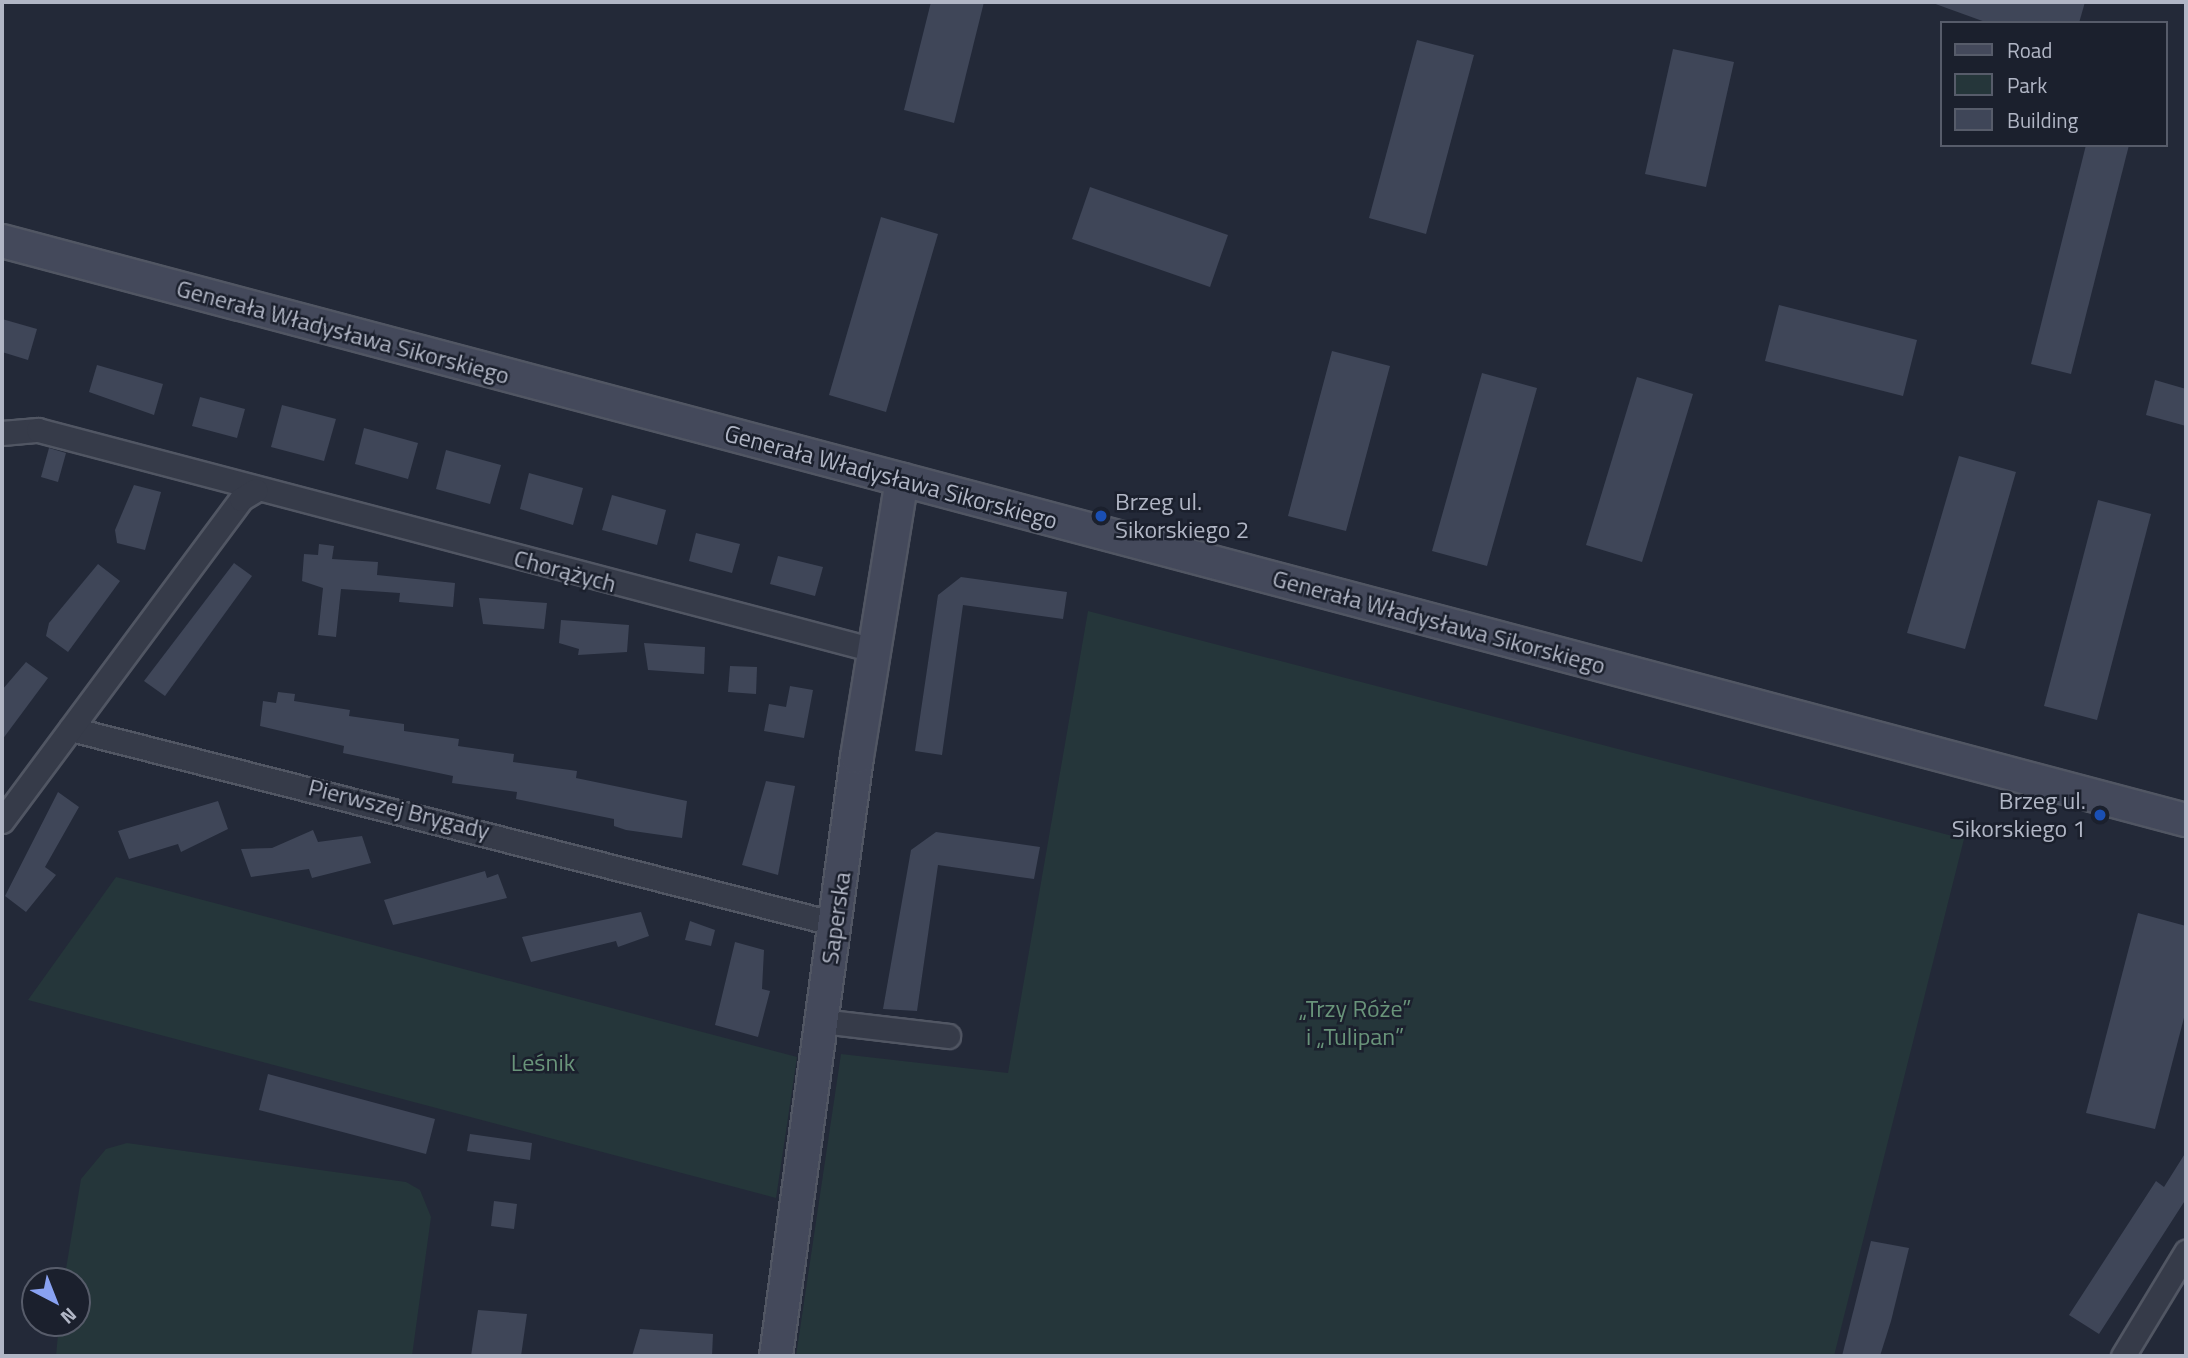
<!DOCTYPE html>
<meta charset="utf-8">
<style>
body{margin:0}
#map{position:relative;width:2188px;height:1358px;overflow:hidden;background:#232938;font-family:"Titillium Web",sans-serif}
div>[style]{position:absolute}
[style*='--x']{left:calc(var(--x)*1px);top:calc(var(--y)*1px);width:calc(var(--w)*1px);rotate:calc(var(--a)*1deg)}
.green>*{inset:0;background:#25363a}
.building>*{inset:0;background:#3f4658}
.roads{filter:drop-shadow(2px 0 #515663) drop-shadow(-2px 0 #515663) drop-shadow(0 2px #515663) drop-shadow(0 -2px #515663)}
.street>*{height:23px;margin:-11.5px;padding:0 11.5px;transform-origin:11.5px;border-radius:11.5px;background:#363b49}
.secondary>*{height:32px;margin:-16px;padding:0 16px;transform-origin:16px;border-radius:16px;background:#44495b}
.dots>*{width:19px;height:19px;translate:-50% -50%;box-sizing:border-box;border:4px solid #1b202d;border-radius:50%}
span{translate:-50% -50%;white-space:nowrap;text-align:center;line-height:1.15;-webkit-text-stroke:5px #1b202d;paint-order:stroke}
.street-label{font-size:24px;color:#b1b6c5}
.poi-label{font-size:24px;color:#b1b6c5}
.left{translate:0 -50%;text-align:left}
.right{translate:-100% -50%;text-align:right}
.park-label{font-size:24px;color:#69947a}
.frame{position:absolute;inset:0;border:4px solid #b1b6c5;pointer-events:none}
.legend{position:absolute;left:1940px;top:21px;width:228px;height:126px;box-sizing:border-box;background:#1b202d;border:2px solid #575c6a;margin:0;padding:9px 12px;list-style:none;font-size:21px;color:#b1b6c5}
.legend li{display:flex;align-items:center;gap:14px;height:35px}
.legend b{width:35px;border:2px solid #575c6a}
.north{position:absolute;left:21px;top:1267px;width:70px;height:70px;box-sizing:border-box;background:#1b202d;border:2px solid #575c6a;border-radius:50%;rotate:138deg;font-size:19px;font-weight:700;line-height:28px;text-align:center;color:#b1b6c5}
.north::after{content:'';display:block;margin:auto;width:24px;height:32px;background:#89a2f2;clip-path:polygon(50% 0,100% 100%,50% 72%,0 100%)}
</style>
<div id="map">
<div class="green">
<i style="clip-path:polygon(1088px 611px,1964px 839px,1834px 1356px,796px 1356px,841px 1054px,1008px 1073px)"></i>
<i style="clip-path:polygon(116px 877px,797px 1057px,776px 1198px,28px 1000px)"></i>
<i style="clip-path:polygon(127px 1143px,406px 1182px,420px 1190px,431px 1217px,412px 1356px,56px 1356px,59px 1323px,77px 1323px,77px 1281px,64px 1281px,81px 1179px,106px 1149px)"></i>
</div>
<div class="building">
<i style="clip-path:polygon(931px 2px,984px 2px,954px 123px,904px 110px)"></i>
<i style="clip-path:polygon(1930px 2px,2085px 2px,2079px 23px,1988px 23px)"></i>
<i style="clip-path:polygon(1417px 40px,1474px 55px,1426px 234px,1369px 218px)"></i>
<i style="clip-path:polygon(1673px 49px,1734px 62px,1706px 187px,1645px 174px)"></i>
<i style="clip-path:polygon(2086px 145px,2129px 145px,2071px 374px,2031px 364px)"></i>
<i style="clip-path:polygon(1090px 187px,1228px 235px,1210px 287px,1072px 239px)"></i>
<i style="clip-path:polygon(881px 217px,938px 234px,886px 412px,829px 395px)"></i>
<i style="clip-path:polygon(1779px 305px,1917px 340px,1903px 396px,1765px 361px)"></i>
<i style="clip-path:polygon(2px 319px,37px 329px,28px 360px,2px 352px)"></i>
<i style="clip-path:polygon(1332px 351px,1390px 366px,1346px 531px,1288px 516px)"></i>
<i style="clip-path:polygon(97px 365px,163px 384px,154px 415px,89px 392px)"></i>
<i style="clip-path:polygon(1482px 373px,1537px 388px,1487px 566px,1432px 551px)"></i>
<i style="clip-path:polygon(1637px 377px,1693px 394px,1642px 562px,1586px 545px)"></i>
<i style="clip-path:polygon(2155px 380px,2186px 389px,2186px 426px,2146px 415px)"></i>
<i style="clip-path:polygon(200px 397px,245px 409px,237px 438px,192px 426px)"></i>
<i style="clip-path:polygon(282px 405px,336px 419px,324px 461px,271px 447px)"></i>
<i style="clip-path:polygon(364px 428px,418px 443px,408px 479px,355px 464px)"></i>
<i style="clip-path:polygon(49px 448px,66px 453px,58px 482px,41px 477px)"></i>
<i style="clip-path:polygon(446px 450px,501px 465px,490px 504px,436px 489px)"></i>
<i style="clip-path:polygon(1959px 456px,2016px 472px,1965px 649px,1907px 633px)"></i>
<i style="clip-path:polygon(529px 473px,583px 488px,573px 525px,520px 509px)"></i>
<i style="clip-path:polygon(134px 485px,161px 492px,145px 550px,117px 543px,115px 530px)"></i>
<i style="clip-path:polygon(612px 495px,666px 510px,657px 545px,602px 530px)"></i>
<i style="clip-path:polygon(2098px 500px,2151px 514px,2097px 720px,2044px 706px)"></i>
<i style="clip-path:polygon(696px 533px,740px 544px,732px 573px,689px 561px)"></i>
<i style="clip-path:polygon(319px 544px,334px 546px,332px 559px,378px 562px,377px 575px,455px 583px,453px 607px,399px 602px,400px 593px,341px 589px,336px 637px,318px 635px,323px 588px,302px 581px,304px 554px,318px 555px)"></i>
<i style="clip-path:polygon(778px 556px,823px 567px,815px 596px,770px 584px)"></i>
<i style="clip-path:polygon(234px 563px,252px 576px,165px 696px,144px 681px)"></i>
<i style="clip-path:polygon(98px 564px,120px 581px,68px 652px,46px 636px,49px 623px)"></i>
<i style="clip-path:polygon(961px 577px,1067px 592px,1063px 619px,963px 605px,942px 755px,915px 751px,938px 595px)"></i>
<i style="clip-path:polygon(479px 598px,547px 603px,544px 629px,483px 624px)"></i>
<i style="clip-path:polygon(561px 620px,629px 625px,627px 652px,578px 655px,579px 649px,559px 643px)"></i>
<i style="clip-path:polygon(644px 643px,705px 647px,704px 674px,648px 670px)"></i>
<i style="clip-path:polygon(26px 662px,48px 678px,2px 740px,2px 690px)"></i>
<i style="clip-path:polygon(730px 666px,757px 667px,756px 694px,728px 692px)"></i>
<i style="clip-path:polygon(790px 686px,813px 690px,804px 738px,764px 731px,769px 704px,786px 707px)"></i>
<i style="clip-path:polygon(278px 692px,295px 694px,294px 701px,350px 710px,349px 716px,404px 724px,404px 731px,459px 739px,458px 746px,514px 754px,513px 762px,577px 771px,576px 778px,687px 801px,682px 838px,626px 830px,614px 826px,614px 819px,516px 799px,517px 792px,452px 783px,453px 776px,343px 753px,344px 746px,260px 726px,263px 701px,276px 703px)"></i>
<i style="clip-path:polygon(766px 781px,795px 786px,778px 875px,742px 865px)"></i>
<i style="clip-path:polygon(58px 792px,79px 807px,45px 867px,56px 875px,26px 912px,5px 896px)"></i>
<i style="clip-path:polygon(218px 801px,228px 829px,181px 852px,178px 844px,129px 859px,118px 831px)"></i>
<i style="clip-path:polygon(313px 830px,318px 842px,362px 836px,371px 863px,312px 878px,309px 869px,251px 877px,241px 849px,272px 848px)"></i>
<i style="clip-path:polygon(936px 832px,1040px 847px,1034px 879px,938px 865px,917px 1011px,883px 1009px,911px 850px)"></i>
<i style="clip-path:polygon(485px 871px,487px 878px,498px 874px,507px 898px,393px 925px,384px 900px)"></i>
<i style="clip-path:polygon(641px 912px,649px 936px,618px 947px,616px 941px,531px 962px,522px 937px)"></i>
<i style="clip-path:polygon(2138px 913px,2186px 926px,2186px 1010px,2155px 1129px,2086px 1113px)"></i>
<i style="clip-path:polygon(690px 921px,715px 930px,711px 946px,685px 940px)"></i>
<i style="clip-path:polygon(735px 942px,764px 950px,762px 989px,770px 991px,758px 1037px,715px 1025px)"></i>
<i style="clip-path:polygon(268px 1074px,435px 1119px,426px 1154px,259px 1110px)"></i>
<i style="clip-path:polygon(470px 1134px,532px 1143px,530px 1160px,467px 1151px)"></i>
<i style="clip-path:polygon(2186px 1152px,2186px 1199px,2099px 1334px,2069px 1315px,2156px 1181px,2164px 1187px)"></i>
<i style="clip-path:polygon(494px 1201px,517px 1204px,514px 1229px,491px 1226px)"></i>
<i style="clip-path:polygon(1871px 1241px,1909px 1248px,1891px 1321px,1880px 1356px,1842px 1356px)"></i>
<i style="clip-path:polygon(478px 1310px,527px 1314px,521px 1356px,471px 1356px)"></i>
<i style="clip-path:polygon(640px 1329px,713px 1334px,712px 1356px,632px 1356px)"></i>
</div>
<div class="roads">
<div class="street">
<i style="--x:2;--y:433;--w:36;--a:-5"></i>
<i style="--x:38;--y:430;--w:864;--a:14.74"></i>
<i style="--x:71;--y:729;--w:789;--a:14.3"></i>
<i style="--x:2;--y:821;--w:401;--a:-53.4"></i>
<i style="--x:241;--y:499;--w:17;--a:-31"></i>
<i style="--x:821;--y:1021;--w:128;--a:6.7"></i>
<i style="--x:2123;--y:1356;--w:122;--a:-58.8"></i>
</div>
<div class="secondary">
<i style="--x:2;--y:241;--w:2259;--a:14.85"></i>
<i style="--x:776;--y:1356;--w:604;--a:-82.3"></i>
<i style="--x:857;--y:757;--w:281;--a:-80.8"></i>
</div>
</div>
<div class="dots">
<i style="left:1101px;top:516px;background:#1a4fb4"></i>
<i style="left:2100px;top:815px;background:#1a4fb4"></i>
</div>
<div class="street-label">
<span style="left:343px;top:332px;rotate:15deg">Generała Władysława Sikorskiego</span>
<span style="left:891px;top:477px;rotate:15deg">Generała Władysława Sikorskiego</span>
<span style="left:565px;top:571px;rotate:15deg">Chorążych</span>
<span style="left:1439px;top:622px;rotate:15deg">Generała Władysława Sikorskiego</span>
<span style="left:399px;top:809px;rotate:14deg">Pierwszej Brygady</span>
<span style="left:836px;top:918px;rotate:-82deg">Saperska</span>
</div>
<div class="poi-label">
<span class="left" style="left:1115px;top:516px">Brzeg ul.<br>Sikorskiego 2</span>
<span class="right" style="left:2086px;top:815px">Brzeg ul.<br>Sikorskiego 1</span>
</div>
<div class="park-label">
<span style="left:1355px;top:1023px">„Trzy Róże”<br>i „Tulipan”</span>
<span style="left:543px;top:1063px">Leśnik</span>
</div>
<div class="frame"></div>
<ul class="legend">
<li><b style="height:9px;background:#44495b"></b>Road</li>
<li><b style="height:19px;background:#25363a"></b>Park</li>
<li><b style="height:19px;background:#3f4658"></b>Building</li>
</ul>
<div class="north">N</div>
</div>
